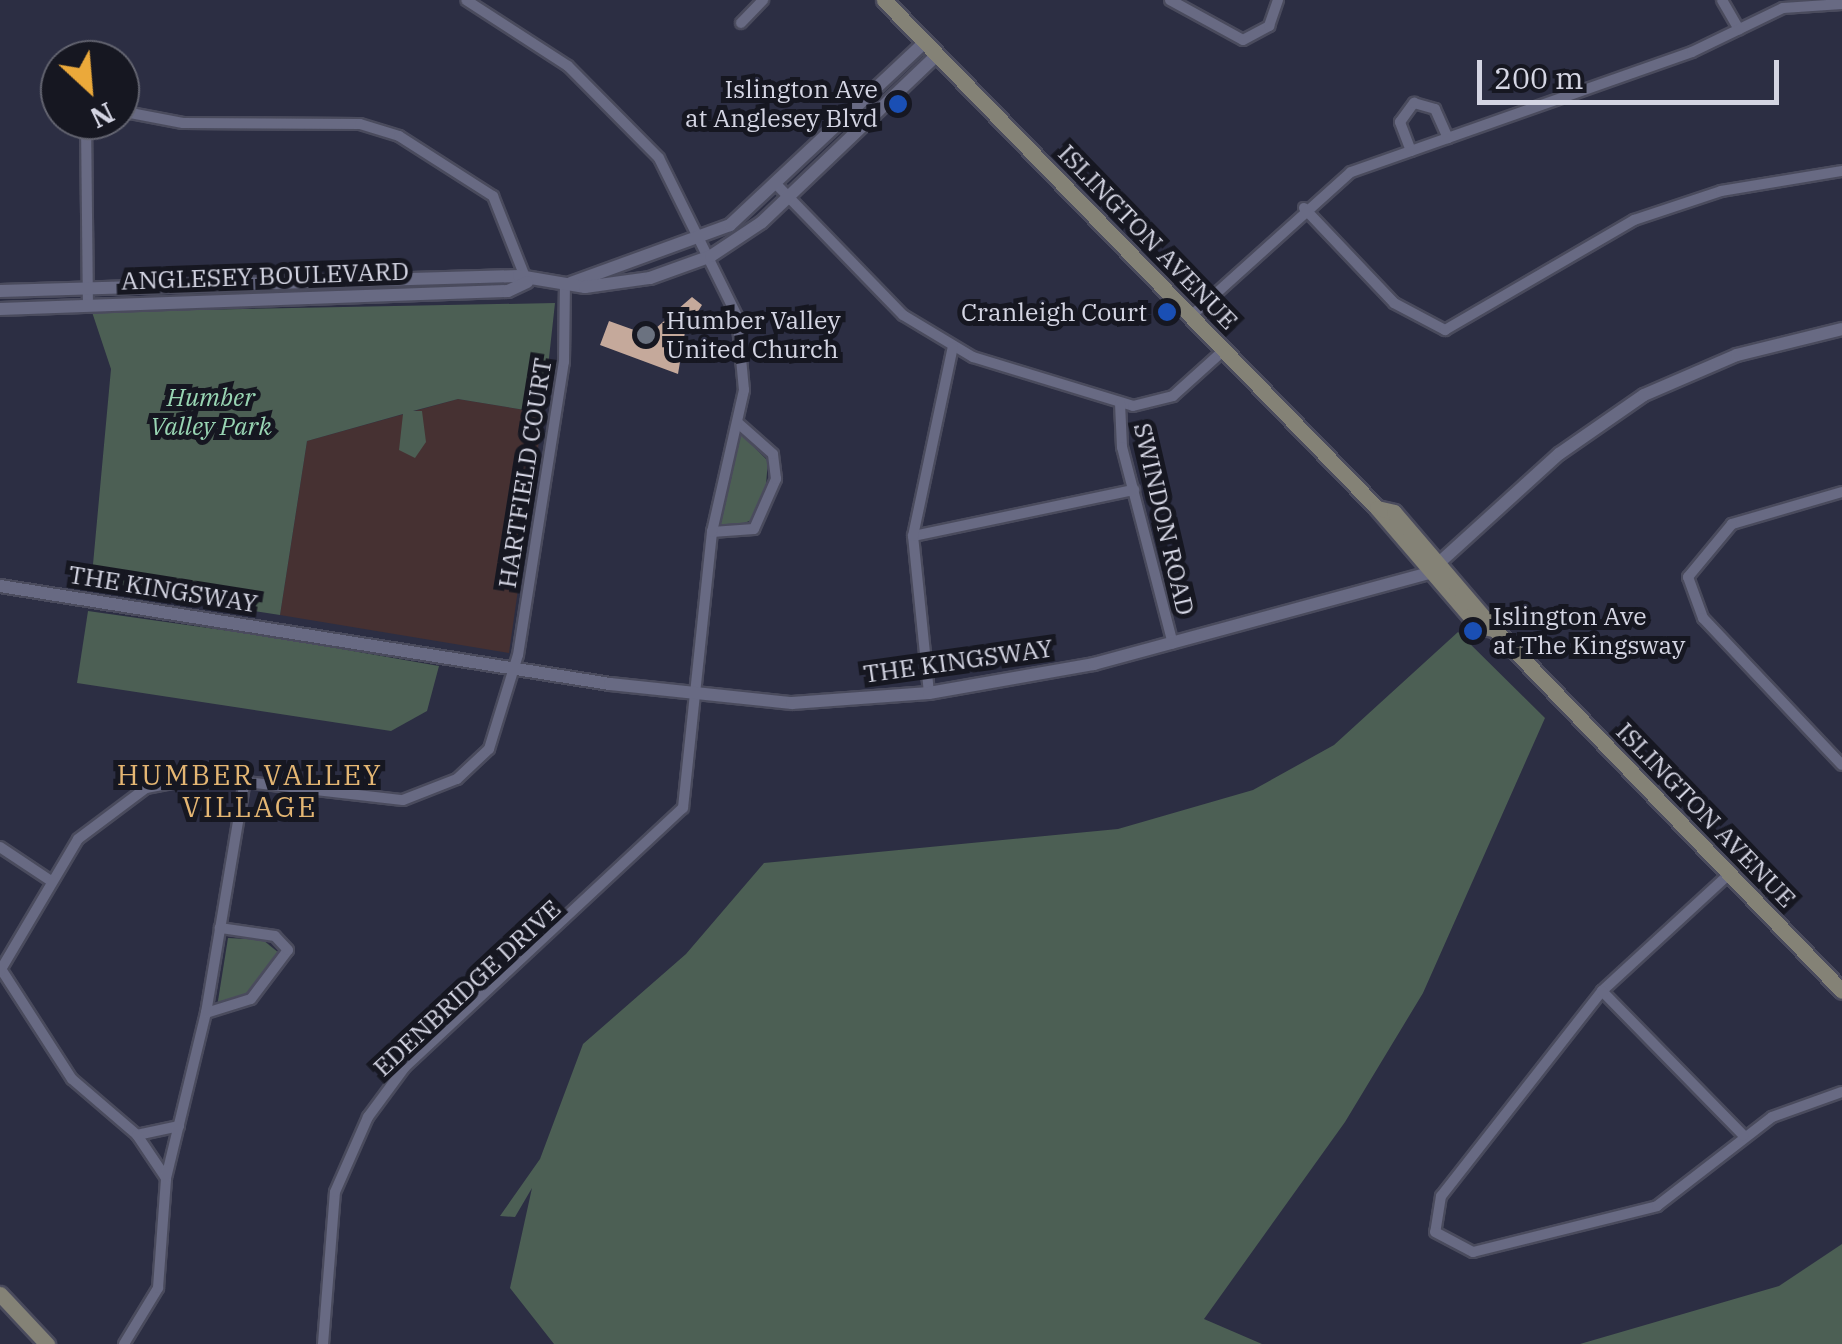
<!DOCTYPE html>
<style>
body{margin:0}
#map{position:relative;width:1842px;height:1344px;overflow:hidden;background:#2c2e43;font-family:"IBM Plex Serif",serif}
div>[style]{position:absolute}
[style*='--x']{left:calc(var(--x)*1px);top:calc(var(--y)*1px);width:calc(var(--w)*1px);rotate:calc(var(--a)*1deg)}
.education>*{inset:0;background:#463132}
.green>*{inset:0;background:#4c5f54}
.building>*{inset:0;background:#c5a99b}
.roads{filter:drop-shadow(2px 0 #4a4b5d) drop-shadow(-2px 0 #4a4b5d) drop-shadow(0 2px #4a4b5d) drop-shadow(0 -2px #4a4b5d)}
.minor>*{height:10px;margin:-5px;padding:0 5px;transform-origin:5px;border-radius:5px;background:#686a83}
.tertiary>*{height:12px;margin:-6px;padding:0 6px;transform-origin:6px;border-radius:6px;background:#686a83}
.secondary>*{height:15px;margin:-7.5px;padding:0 7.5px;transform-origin:7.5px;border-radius:7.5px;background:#848276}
.dots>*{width:28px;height:28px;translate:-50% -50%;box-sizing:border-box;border:5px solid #161721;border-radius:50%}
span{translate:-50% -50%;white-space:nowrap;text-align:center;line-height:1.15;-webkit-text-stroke:10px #161721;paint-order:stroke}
.poi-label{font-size:25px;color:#d4d5e3}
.right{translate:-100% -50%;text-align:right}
.left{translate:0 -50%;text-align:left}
.street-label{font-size:25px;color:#d4d5e3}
.park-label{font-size:25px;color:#98d5b3;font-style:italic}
.neighbourhood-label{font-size:28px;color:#e4b673;letter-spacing:2.5px}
.north{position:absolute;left:40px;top:40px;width:100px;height:100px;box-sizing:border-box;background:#161721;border:2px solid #62636f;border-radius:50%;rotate:154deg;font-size:28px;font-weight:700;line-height:40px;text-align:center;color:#d4d5e3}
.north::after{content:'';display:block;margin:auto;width:35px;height:45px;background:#eba93a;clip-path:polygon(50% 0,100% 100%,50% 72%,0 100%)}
.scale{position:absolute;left:1477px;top:60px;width:302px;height:45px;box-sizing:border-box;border:5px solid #d4d5e3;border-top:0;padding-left:12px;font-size:30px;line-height:35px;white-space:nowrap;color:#d4d5e3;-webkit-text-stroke:8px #161721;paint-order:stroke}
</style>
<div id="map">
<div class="education">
<i style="clip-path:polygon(458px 399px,543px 413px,509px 653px,280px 615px,307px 441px)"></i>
</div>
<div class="green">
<i style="clip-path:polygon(513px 280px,520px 285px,95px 296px,96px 294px)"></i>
<i style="clip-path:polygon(555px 303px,543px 413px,458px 399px,413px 411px,422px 411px,426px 442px,415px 458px,399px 450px,403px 414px,307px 441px,280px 615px,91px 586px,111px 369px,92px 312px)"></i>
<i style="clip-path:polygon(741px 434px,768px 461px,765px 496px,752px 520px,725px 530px,718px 521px)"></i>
<i style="clip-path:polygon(88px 611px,278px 638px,439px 666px,427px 711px,391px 731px,77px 683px)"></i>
<i style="clip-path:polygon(1458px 632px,1545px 718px,1423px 993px,1345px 1122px,1204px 1319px,1262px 1344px,554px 1344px,510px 1288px,532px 1188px,515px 1217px,500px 1216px,540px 1159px,583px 1044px,686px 954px,764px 863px,1118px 829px,1253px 790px,1334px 745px)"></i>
<i style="clip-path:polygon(228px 938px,263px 940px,279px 953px,247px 996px,217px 1007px)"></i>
<i style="clip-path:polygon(1842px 1244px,1842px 1344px,1580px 1344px,1779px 1286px)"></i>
</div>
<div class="building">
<i style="clip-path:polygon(692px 297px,702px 305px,685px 332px,678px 374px,600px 345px,609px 321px,648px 335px)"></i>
</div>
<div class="roads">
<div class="minor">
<i style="--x:1170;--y:0;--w:83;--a:28.7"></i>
<i style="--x:1243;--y:40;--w:30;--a:-28"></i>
<i style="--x:1269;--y:26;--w:28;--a:-71"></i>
<i style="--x:1722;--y:0;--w:34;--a:60"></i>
<i style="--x:741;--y:23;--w:32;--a:-46"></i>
<i style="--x:120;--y:111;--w:64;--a:10.8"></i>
<i style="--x:183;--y:123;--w:177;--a:0.3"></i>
<i style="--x:360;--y:124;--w:41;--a:17.1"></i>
<i style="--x:399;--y:136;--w:112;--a:32.6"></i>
<i style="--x:493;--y:196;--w:92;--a:68.4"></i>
<i style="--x:86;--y:120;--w:185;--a:89.4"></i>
<i style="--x:1411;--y:151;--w:31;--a:-111"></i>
<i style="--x:1400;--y:122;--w:24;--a:-54"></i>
<i style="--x:1414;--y:103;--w:22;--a:16"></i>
<i style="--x:1435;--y:109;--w:32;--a:66"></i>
<i style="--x:779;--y:187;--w:178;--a:45.9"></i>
<i style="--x:903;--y:315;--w:82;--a:31"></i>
<i style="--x:973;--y:357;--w:167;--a:17"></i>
<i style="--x:1133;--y:406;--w:41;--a:-14"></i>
<i style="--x:1173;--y:396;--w:69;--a:-42"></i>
<i style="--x:1304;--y:208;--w:131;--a:46.5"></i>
<i style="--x:1394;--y:303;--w:58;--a:27.9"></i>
<i style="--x:1445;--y:330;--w:219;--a:-30.2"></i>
<i style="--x:1634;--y:220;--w:92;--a:-18.4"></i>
<i style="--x:1721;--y:191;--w:123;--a:-9.4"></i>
<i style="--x:1191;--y:316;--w:215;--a:-42"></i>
<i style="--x:1351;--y:172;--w:361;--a:-19.4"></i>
<i style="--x:1692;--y:52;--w:101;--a:-25.8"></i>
<i style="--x:1783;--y:8;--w:59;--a:-3.9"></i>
<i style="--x:1120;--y:403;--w:44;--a:87.4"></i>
<i style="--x:1122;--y:447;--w:203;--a:75.5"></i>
<i style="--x:1842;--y:492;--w:115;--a:163.8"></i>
<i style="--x:1732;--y:524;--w:69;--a:129.7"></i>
<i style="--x:1688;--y:577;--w:44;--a:69.9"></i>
<i style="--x:1703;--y:618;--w:202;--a:46.6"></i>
<i style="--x:712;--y:532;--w:42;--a:-4.1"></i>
<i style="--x:754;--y:529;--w:55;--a:-66.3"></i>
<i style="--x:776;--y:479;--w:25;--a:-97"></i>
<i style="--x:773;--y:454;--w:47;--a:-138.5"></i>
<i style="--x:913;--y:536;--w:226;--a:-11.8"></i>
<i style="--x:929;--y:693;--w:158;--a:-95.8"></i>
<i style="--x:913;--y:536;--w:193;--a:-78.1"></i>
<i style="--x:0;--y:847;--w:58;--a:33.7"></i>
<i style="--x:1727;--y:876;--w:170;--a:137.4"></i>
<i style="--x:1602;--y:991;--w:261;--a:128.1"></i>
<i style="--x:1441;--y:1196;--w:36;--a:99"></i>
<i style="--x:1435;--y:1232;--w:43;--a:27.8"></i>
<i style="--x:1473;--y:1252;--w:190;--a:-14"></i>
<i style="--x:1657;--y:1206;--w:145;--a:-37.7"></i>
<i style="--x:1772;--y:1117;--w:74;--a:-19.7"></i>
<i style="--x:1;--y:969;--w:131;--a:57.2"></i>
<i style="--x:72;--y:1079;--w:86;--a:40.7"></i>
<i style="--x:137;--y:1135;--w:43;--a:-12.1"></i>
<i style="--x:0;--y:971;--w:153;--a:-59.4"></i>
<i style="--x:78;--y:839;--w:85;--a:-36.9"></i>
<i style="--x:146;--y:788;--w:58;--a:-10.9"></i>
<i style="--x:203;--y:777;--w:201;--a:6.6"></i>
<i style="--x:403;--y:800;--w:58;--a:-21.3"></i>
<i style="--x:457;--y:779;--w:44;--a:-43.2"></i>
<i style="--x:489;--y:749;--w:98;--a:-72.9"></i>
<i style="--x:518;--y:655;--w:297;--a:-81.1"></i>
<i style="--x:564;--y:362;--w:79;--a:-89.3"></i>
<i style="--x:1602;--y:991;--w:202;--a:45.6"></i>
<i style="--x:206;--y:1013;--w:47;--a:-17.3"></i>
<i style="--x:251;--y:999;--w:61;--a:-52.9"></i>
<i style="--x:288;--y:950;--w:19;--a:-133"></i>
<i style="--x:275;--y:936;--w:56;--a:-171.7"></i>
<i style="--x:137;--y:1135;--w:52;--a:56"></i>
<i style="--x:124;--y:1344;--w:66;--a:-58.7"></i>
<i style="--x:158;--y:1288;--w:110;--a:-85.8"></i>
<i style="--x:166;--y:1178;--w:170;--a:-76.4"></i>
<i style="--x:206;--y:1013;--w:235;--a:-80.5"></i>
<i style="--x:323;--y:1344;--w:152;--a:-85.5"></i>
<i style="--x:335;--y:1192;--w:82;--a:-66.3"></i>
<i style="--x:368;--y:1117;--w:62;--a:-53.5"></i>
<i style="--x:405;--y:1067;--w:380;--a:-43"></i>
<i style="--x:683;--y:808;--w:278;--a:-84"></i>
<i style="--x:712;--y:532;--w:146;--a:-77.3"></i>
<i style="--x:744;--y:390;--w:74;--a:-95.4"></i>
<i style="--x:737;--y:316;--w:176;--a:-116.3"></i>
<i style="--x:659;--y:158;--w:129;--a:-134.7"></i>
<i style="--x:568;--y:66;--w:121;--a:-147.1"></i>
</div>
<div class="tertiary">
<i style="--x:571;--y:283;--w:169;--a:-20"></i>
<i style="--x:730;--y:225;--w:266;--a:-43.2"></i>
<i style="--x:0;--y:291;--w:519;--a:-1.66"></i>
<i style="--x:519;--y:276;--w:67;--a:9.5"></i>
<i style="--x:585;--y:287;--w:66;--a:-7.9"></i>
<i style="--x:650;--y:278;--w:65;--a:-19.8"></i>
<i style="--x:711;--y:256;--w:61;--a:-33.7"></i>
<i style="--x:762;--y:222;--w:240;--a:-43.7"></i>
<i style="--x:0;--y:309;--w:508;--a:-2.03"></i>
<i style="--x:508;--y:291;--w:21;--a:-25"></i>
<i style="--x:0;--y:586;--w:618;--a:9.13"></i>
<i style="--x:610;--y:684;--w:183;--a:6"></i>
<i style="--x:792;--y:703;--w:137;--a:-4.2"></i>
<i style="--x:929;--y:693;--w:168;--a:-10"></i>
<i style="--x:1094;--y:664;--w:346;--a:-15.2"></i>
<i style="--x:1428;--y:573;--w:177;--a:-42.3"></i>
<i style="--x:1559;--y:454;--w:103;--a:-34.8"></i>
<i style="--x:1644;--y:395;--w:101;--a:-23.3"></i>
<i style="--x:1737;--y:355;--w:108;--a:-13.9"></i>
</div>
<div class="secondary">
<i style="--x:884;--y:0;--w:708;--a:45.86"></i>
<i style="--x:1377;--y:508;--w:155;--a:49.4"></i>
<i style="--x:1478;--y:626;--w:16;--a:11"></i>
<i style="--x:1377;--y:508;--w:17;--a:13"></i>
<i style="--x:1394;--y:512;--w:154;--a:49.5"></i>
<i style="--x:1494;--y:629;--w:502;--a:46.13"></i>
<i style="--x:0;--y:1294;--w:69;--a:46.8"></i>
</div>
</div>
<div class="dots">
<i style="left:898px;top:104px;background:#1a4fb4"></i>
<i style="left:1167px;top:312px;background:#1a4fb4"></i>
<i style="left:646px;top:335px;background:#6b7280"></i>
<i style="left:1473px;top:631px;background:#1a4fb4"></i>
</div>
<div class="poi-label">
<span class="right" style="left:878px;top:104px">Islington Ave<br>at Anglesey Blvd</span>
<span class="right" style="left:1147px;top:312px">Cranleigh Court</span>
<span class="left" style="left:666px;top:335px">Humber Valley<br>United Church</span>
<span class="left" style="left:1493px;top:631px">Islington Ave<br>at The Kingsway</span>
</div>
<div class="street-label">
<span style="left:1148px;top:237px;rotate:46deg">ISLINGTON AVENUE</span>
<span style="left:265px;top:276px;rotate:-2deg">ANGLESEY BOULEVARD</span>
<span style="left:525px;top:473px;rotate:-81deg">HARTFIELD COURT</span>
<span style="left:1164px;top:519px;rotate:77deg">SWINDON ROAD</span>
<span style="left:163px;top:589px;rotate:9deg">THE KINGSWAY</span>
<span style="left:958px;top:661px;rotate:-8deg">THE KINGSWAY</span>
<span style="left:1706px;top:815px;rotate:46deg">ISLINGTON AVENUE</span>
<span style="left:467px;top:988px;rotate:-43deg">EDENBRIDGE DRIVE</span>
</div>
<div class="park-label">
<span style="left:211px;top:412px">Humber<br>Valley Park</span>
</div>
<div class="neighbourhood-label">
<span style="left:250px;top:791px">HUMBER VALLEY<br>VILLAGE</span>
</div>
<div class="north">N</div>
<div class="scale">200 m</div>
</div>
